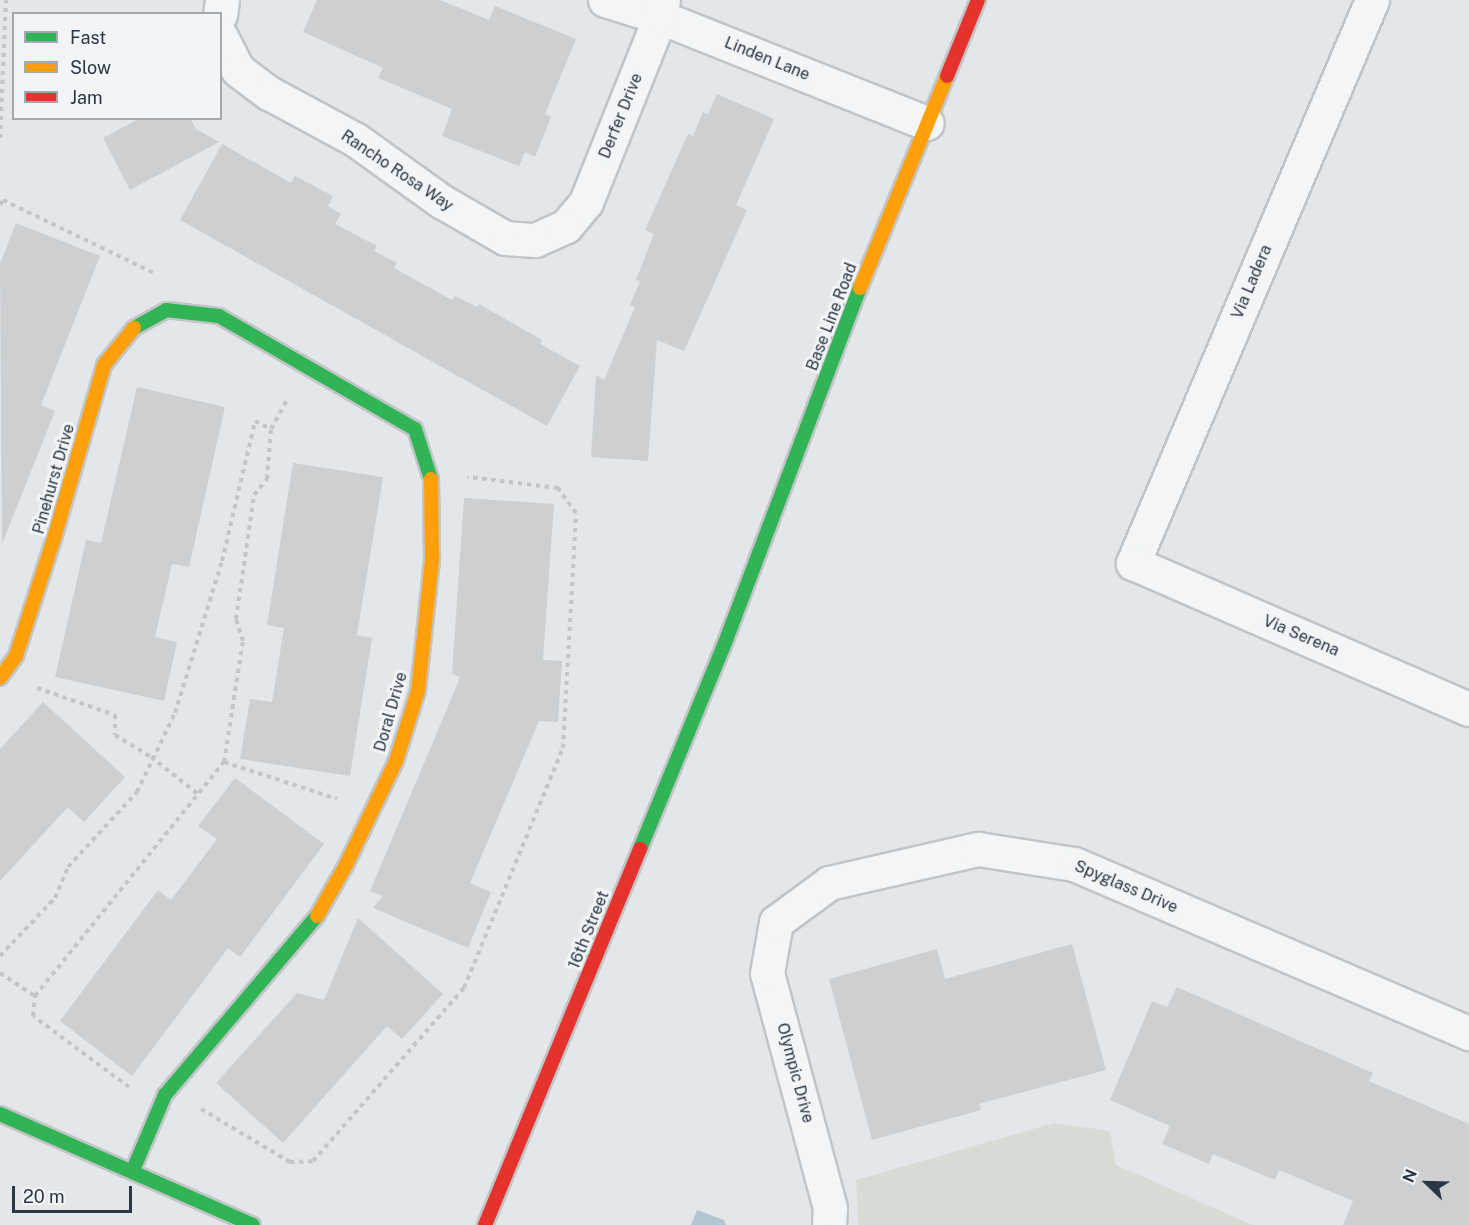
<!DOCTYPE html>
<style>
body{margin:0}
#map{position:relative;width:1469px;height:1225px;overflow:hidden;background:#e4e7e9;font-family:"Public Sans",sans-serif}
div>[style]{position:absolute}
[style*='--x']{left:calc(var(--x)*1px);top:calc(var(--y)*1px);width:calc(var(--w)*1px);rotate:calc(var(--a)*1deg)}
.green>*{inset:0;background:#d6ddd5}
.water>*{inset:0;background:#b3c7d3}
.building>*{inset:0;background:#cdcfd1}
.path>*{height:4px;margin-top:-2px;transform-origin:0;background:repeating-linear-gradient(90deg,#c3c6c9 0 4.5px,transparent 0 9px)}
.roads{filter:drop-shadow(2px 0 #c2c5c7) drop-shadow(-2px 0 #c2c5c7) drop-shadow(0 2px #c2c5c7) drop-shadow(0 -2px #c2c5c7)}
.street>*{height:33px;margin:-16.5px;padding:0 16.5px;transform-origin:16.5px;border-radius:16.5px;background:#f3f5f6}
.fast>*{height:14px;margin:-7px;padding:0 7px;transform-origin:7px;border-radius:7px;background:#30b455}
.slow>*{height:14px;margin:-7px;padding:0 7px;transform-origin:7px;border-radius:7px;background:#ff9f0a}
.jam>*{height:14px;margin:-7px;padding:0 7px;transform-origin:7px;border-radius:7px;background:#e5322d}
span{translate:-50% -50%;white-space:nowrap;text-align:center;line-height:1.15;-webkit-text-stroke:6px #f2f5f8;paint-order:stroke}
.street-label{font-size:16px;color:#2a3643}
.legend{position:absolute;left:12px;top:12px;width:210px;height:108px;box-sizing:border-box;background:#f2f5f8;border:2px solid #a2a9b0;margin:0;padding:8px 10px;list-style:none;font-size:18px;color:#2a3643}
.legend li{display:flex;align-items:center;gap:12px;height:30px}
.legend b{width:30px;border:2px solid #a2a9b0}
.north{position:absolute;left:1397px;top:1153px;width:60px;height:60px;-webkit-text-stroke:4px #f2f5f8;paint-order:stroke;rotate:293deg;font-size:16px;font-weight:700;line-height:24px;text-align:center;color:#2a3643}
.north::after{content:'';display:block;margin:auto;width:21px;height:27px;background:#2a3643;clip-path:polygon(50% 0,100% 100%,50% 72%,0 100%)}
.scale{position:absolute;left:12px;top:1186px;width:120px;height:27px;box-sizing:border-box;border:3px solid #2a3643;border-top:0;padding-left:8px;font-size:18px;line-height:21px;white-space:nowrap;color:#2a3643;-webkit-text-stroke:4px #f2f5f8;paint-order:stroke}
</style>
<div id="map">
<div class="green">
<i style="clip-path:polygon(1054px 1123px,1110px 1131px,1116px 1165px,1253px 1225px,858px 1225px,856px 1180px)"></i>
</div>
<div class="water">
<i style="clip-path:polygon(697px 1210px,724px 1220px,726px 1225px,691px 1225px)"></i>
</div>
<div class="building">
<i style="clip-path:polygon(317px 0,440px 0,489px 20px,495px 6px,576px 39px,545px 114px,551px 117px,535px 157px,525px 152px,519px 166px,442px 136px,452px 109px,378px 78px,383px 68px,303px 32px)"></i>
<i style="clip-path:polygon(717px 94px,774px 119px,736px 205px,747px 210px,684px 351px,657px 340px,648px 461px,591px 457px,596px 375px,604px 380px,635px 307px,630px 305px,640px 281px,636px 280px,654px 234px,645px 230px,688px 134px,693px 136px,703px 112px,708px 114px)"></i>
<i style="clip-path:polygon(140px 118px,190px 118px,196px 129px,219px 142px,130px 190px,103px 138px)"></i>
<i style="clip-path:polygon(222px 144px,291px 183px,295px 176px,333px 196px,328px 206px,341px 214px,335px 224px,377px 246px,374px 251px,397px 263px,394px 268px,452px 300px,455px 296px,477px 307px,479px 304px,542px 340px,540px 344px,580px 366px,547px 426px,180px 220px)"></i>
<i style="clip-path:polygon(16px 223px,100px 256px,41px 405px,55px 411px,2px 544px,0 264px)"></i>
<i style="clip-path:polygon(137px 387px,225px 407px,189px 567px,172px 564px,155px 637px,177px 642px,164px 701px,55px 677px,86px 540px,101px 543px)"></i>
<i style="clip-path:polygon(293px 463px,383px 477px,357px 635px,372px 638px,350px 776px,240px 759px,250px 699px,272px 702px,284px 628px,267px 625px)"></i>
<i style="clip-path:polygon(464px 498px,554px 504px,543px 660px,562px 661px,558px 722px,539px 721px,470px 883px,491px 892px,468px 948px,373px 908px,383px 896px,370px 891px,460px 678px,452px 673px)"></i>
<i style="clip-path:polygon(43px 702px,125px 777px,84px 822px,68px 807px,0 881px,0 749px)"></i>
<i style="clip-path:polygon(235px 778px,324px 844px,240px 957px,228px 948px,132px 1076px,60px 1021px,158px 890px,171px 900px,217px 839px,198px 826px)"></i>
<i style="clip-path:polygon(358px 918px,443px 994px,402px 1039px,387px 1026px,283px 1143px,216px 1083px,297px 993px,324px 1000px)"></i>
<i style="clip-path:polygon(1072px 944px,1106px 1070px,979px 1104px,981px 1110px,872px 1140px,829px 979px,937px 949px,945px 979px)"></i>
<i style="clip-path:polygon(1177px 987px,1373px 1073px,1369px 1081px,1469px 1124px,1469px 1225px,1343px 1225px,1353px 1201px,1279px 1170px,1275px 1180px,1213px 1154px,1209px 1164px,1162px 1144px,1170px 1126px,1110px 1100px,1152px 1001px,1167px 1007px)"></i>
</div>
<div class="path">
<i style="--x:0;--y:138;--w:138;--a:-87.5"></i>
<i style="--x:0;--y:205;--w:6;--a:-59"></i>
<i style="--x:3;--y:200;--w:170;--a:25.8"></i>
<i style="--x:37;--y:688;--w:83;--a:19.1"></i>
<i style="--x:115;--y:715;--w:20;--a:90"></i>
<i style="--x:115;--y:735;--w:42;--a:31.4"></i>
<i style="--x:151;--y:757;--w:60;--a:38.2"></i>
<i style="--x:224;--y:762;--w:119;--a:18.1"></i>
<i style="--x:0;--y:956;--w:80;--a:-46.5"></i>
<i style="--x:55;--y:898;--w:34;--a:-67"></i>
<i style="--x:68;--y:867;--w:102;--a:-47.4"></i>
<i style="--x:137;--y:792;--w:88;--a:-64.3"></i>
<i style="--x:175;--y:713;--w:159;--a:-72.8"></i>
<i style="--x:222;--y:561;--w:144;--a:-76.7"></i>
<i style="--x:255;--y:421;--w:18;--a:27"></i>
<i style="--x:271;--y:429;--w:35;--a:-61"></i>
<i style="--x:0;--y:973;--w:42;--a:33.3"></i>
<i style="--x:129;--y:1087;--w:119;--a:-143.5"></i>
<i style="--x:33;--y:1016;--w:20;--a:-84"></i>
<i style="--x:35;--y:996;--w:301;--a:-51.1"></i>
<i style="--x:224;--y:762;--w:122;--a:-81.1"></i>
<i style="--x:243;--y:641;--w:23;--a:-108"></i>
<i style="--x:236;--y:619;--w:125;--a:-81.7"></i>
<i style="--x:254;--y:495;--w:21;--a:-51"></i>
<i style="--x:267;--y:479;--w:50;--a:-85.4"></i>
<i style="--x:201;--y:1109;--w:104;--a:30.8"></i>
<i style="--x:290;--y:1162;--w:23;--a:-2"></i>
<i style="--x:313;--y:1161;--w:230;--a:-48.9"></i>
<i style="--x:464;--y:988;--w:260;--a:-67.6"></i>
<i style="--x:563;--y:748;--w:235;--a:-86.8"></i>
<i style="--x:576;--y:513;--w:31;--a:-126"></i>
<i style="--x:558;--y:488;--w:91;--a:-173"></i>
</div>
<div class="roads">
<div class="street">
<i style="--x:605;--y:0;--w:58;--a:17.2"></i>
<i style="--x:660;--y:17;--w:287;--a:21.7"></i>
<i style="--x:1372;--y:0;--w:612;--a:113"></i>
<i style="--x:1133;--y:563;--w:366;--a:23.5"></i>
<i style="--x:220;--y:15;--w:15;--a:-82"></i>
<i style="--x:220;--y:35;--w:39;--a:63"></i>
<i style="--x:238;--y:70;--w:39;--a:37"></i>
<i style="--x:269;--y:93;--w:99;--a:28.4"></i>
<i style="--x:356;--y:140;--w:105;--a:35.7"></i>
<i style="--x:441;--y:201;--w:74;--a:30"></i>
<i style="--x:505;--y:238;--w:30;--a:4"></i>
<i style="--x:535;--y:240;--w:34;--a:-24"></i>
<i style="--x:566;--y:226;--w:31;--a:-50"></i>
<i style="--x:586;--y:202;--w:199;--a:-68.2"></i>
<i style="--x:660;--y:17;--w:17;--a:-80"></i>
<i style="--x:829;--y:1225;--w:17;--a:-87"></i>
<i style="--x:830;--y:1208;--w:243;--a:-105"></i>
<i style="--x:767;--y:973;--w:52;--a:-80"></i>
<i style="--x:776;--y:922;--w:66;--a:-36.3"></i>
<i style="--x:829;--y:883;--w:153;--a:-12.9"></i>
<i style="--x:978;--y:849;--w:97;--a:8.9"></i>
<i style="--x:1074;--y:864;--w:430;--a:23.2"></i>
</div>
<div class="fast">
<i style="--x:134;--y:328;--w:37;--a:-29"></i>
<i style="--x:166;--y:310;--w:53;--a:6.5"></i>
<i style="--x:219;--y:316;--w:226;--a:30"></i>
<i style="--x:415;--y:429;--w:52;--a:72.3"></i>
<i style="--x:640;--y:849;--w:217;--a:-67.6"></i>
<i style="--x:723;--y:648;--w:385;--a:-69.2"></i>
<i style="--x:0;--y:1114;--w:276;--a:23.7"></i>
<i style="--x:133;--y:1170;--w:82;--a:-66.9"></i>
<i style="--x:165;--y:1095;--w:235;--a:-49.7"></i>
</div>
<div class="slow">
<i style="--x:860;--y:288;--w:229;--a:-67.7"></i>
<i style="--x:0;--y:678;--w:27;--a:-54"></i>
<i style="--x:16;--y:656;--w:127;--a:-72.1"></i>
<i style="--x:55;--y:535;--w:177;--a:-73.9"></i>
<i style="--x:104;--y:365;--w:48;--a:-51"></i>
<i style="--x:317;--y:916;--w:59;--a:-60.4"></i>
<i style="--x:346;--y:865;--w:115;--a:-64.3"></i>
<i style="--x:396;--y:761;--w:73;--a:-72.6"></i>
<i style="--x:418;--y:691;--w:133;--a:-83.9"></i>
<i style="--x:432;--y:559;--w:80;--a:-90.7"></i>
</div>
<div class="jam">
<i style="--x:947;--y:76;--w:82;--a:-67.8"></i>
<i style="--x:485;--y:1225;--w:407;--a:-67.6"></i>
</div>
</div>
<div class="street-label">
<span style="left:767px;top:59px;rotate:22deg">Linden Lane</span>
<span style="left:621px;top:116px;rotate:-68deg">Derfer Drive</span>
<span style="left:397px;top:171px;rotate:34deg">Rancho Rosa Way</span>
<span style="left:1252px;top:282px;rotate:-67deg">Via Ladera</span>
<span style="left:832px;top:317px;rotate:-69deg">Base Line Road</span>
<span style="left:54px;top:479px;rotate:-74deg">Pinehurst Drive</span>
<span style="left:1301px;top:636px;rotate:23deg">Via Serena</span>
<span style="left:391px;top:712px;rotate:-74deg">Doral Drive</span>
<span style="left:1126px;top:887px;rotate:23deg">Spyglass Drive</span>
<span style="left:589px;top:930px;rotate:-68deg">16th Street</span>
<span style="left:795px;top:1073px;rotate:75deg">Olympic Drive</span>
</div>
<ul class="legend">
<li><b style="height:8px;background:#30b455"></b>Fast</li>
<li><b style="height:8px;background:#ff9f0a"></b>Slow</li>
<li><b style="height:8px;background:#e5322d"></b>Jam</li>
</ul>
<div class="north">N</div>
<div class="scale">20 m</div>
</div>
